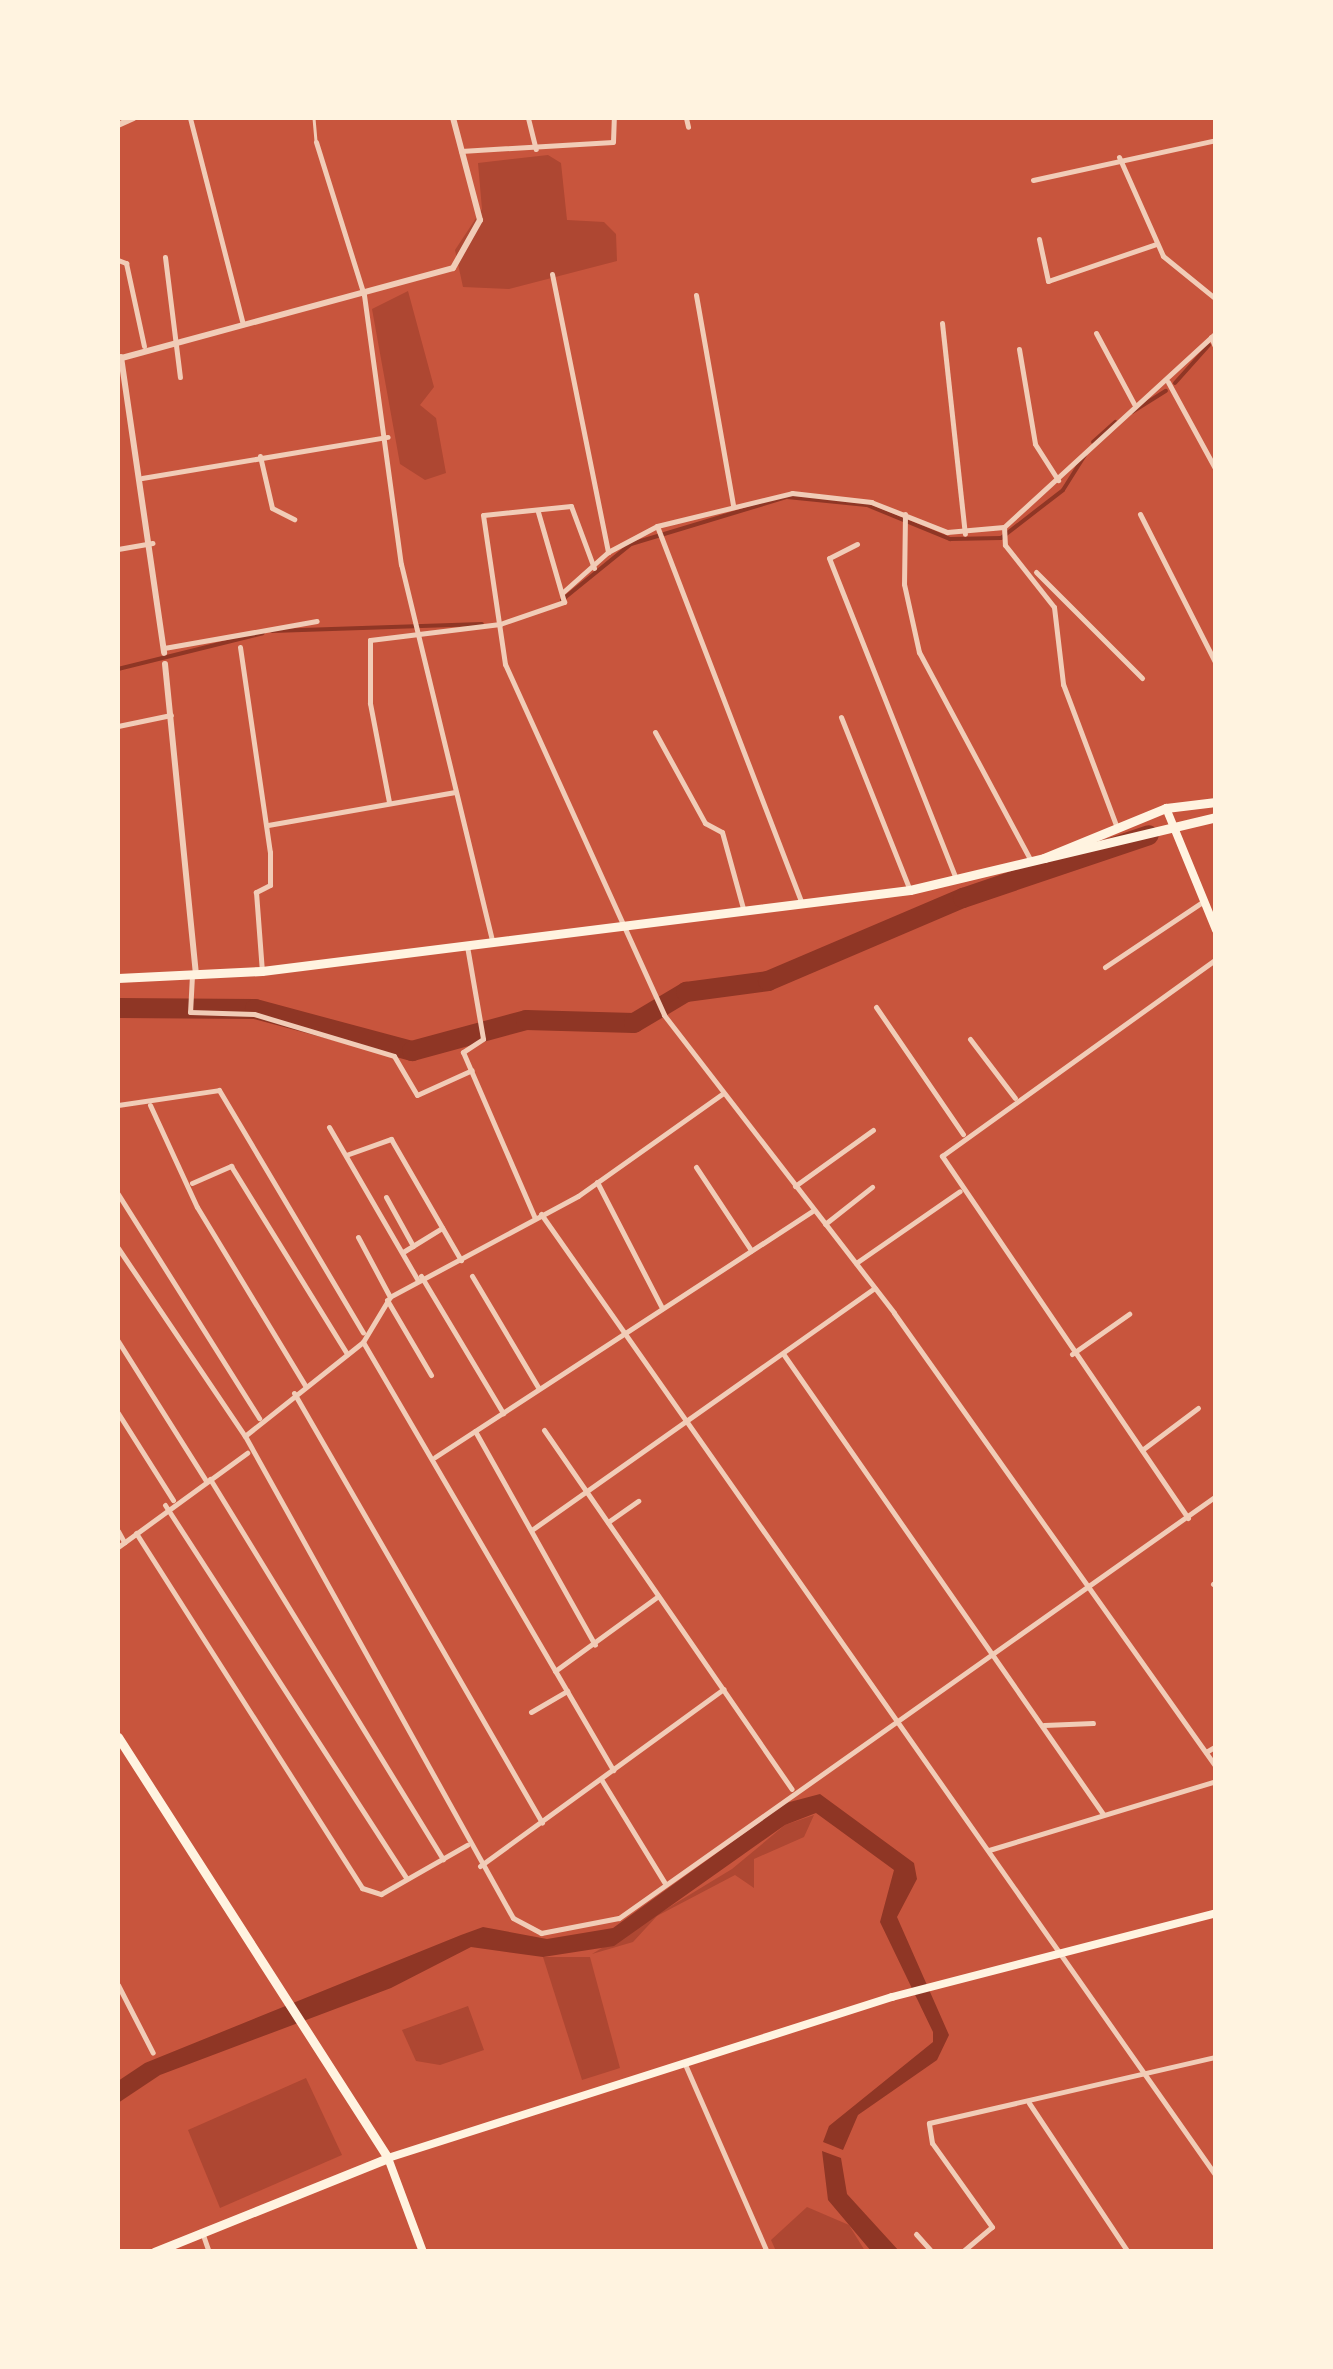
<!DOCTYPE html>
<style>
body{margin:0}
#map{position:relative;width:1333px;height:2369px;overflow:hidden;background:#c8553d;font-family:Overpass,sans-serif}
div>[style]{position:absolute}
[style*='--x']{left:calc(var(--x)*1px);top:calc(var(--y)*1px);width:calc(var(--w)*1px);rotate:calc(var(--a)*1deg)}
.green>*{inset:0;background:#ae4732}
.water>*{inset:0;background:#8f3625}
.stream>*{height:4px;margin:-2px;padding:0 2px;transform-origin:2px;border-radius:2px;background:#8f3625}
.river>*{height:20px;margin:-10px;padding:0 10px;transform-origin:10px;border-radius:10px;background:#8f3625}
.service>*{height:2.5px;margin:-1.25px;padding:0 1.25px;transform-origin:1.25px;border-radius:1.25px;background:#f1ccb7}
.minor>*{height:5px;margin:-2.5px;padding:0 2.5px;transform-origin:2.5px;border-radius:2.5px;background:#f1ccb7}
.tertiary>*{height:6px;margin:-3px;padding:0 3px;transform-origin:3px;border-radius:3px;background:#f1ccb7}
.secondary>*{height:8px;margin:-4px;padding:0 4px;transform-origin:4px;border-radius:4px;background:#fff3e0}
.trunk>*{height:9px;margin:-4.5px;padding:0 4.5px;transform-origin:4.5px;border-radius:4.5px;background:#fff3e0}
span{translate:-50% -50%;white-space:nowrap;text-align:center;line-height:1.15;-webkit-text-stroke:10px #fff3e0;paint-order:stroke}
.frame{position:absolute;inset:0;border:120px solid #fff3e0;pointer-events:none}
</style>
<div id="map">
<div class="green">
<i style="clip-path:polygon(548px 155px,561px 163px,567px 220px,604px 222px,616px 234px,617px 261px,509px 289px,463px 287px,455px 250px,482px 209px,478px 163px)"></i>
<i style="clip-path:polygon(408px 291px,434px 387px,420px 405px,436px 418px,446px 473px,425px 480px,400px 464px,372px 309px)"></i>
<i style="clip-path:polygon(814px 1815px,804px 1837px,754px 1859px,754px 1888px,735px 1875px,657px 1916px,633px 1942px,592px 1954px,732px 1869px,785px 1825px)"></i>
<i style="clip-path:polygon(543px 1957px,590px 1957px,620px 2068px,582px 2080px)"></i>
<i style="clip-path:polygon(468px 2006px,484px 2050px,440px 2065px,416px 2061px,402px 2030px)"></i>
<i style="clip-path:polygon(306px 2078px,342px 2155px,220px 2208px,188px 2130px)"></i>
<i style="clip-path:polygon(807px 2207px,849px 2225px,865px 2251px,776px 2251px,771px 2240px)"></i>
</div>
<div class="water">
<i style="clip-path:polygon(820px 1794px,914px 1863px,917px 1879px,897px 1917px,949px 2035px,937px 2060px,858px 2115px,843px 2150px,823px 2142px,829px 2126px,933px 2042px,933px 2032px,880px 1922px,894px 1870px,816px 1813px,785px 1825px,614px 1946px,543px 1957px,471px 1947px,391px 1988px,160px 2075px,118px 2103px,118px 2081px,145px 2063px,461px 1935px,483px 1927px,547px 1939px,613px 1928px,786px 1803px)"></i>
<i style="clip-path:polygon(822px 2151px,841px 2158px,847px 2194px,899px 2251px,871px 2251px,828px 2200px)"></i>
</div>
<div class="stream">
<i style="--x:1175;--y:383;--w:51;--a:-48.2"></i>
<i style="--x:1132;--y:412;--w:40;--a:-32"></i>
<i style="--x:1093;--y:442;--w:30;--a:-42"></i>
<i style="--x:562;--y:600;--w:89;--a:-39.1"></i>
<i style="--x:631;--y:544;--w:163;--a:-16.8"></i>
<i style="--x:787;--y:497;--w:80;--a:5.7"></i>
<i style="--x:867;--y:505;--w:90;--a:22.3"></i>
<i style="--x:950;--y:539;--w:51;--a:-1.1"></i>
<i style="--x:1001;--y:538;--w:78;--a:-37.7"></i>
<i style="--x:1063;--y:490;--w:41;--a:-57.8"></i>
<i style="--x:272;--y:631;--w:210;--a:-1.9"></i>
<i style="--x:118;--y:669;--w:149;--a:-13.9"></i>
</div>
<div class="river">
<i style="--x:118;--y:1008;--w:137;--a:0.4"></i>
<i style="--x:255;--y:1009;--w:163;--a:15"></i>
<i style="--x:412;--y:1051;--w:118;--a:-15.2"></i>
<i style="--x:526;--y:1020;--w:108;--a:1.6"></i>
<i style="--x:634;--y:1023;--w:61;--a:-30.8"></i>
<i style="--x:686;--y:992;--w:83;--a:-7.6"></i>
<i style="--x:768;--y:981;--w:212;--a:-23.1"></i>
<i style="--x:963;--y:898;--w:196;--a:-18.7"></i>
</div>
<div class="service">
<i style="--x:314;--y:118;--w:23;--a:85"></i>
</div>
<div class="minor">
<i style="--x:190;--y:118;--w:213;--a:75.6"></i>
<i style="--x:528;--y:118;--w:32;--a:76"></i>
<i style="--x:686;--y:118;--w:9;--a:77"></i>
<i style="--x:316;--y:142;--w:160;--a:72.6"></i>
<i style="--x:364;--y:295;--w:272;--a:82.2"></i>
<i style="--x:401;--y:564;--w:388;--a:76.4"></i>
<i style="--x:461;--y:151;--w:152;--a:-3.4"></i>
<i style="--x:613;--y:142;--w:24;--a:-88"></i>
<i style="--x:1119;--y:157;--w:108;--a:66"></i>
<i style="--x:1163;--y:256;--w:68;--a:39.1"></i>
<i style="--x:1033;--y:180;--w:187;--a:-12.3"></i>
<i style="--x:1039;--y:239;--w:43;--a:77.9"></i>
<i style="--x:1048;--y:281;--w:114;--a:-18.9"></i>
<i style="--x:165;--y:257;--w:121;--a:82.9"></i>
<i style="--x:118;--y:260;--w:9;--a:21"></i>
<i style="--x:126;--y:263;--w:85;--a:77.8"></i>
<i style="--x:552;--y:274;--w:284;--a:78.6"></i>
<i style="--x:608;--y:552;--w:55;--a:-28"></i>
<i style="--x:657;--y:526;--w:139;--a:-13.7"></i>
<i style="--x:792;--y:493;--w:80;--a:6.5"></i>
<i style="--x:871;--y:502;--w:82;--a:21.5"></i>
<i style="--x:947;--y:532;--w:57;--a:-5"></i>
<i style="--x:1004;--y:527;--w:287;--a:-42.5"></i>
<i style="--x:696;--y:295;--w:213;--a:80"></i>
<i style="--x:942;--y:323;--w:212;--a:83.8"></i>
<i style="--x:1096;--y:333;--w:81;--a:61.8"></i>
<i style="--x:1211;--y:337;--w:13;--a:67"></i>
<i style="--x:1019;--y:349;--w:96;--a:80.4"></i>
<i style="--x:1035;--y:444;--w:43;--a:57.4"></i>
<i style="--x:1168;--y:382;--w:100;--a:61.4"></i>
<i style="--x:260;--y:456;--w:53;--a:77"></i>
<i style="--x:272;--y:508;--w:25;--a:27"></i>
<i style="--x:142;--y:478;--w:249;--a:-9.5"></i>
<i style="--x:905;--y:514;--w:70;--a:90.8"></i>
<i style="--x:904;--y:584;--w:70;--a:77.6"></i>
<i style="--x:919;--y:652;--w:237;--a:61.8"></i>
<i style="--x:1140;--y:514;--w:168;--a:63.1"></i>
<i style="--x:657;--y:526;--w:405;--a:69"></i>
<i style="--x:1004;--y:527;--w:18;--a:87"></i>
<i style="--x:1005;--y:545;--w:79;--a:51.7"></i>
<i style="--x:1054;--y:607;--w:78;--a:83.3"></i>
<i style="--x:1063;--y:684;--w:151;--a:69.4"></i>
<i style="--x:857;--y:544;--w:31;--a:153"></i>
<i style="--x:829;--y:558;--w:344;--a:68.4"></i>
<i style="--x:118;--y:549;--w:35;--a:-10"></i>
<i style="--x:594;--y:568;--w:66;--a:-110.4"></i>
<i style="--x:571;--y:506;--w:88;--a:174.2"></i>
<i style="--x:483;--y:515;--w:151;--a:81.6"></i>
<i style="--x:505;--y:664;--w:385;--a:65.6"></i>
<i style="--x:664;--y:1015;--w:376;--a:52.3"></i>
<i style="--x:894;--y:1313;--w:557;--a:54.65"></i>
<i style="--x:1036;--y:572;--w:150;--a:45"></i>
<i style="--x:562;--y:593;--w:62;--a:-41.7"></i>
<i style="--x:240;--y:647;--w:207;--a:81.7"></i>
<i style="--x:270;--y:852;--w:33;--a:90"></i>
<i style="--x:270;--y:885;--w:16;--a:153"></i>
<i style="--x:256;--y:892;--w:79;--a:85.7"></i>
<i style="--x:164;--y:648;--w:155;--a:-10"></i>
<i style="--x:841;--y:717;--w:186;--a:68.3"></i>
<i style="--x:118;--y:726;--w:54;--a:-11.7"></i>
<i style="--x:655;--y:732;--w:104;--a:61.2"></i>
<i style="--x:705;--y:823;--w:19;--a:28"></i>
<i style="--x:722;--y:832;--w:79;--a:74.6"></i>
<i style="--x:389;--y:802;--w:101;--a:-100.9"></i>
<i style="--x:370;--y:703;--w:63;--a:-90"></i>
<i style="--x:370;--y:640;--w:131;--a:-7"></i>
<i style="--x:500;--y:624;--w:68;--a:-19"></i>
<i style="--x:564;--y:602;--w:94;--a:-106.1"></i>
<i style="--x:268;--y:825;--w:190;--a:-10"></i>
<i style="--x:467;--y:946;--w:94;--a:80.2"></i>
<i style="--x:483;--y:1039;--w:24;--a:147"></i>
<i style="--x:463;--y:1052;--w:181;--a:66.6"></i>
<i style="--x:1105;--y:967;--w:115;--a:-33.7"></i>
<i style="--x:192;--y:975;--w:37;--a:93"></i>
<i style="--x:190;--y:1012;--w:64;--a:1.8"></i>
<i style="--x:254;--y:1014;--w:146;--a:16.7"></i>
<i style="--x:394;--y:1056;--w:45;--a:59.5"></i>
<i style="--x:417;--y:1095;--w:60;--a:-24.4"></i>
<i style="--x:876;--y:1007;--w:154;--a:55.6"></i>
<i style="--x:970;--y:1039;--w:74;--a:52.7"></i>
<i style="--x:722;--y:1094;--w:176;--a:144.7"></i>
<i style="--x:578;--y:1196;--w:213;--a:151.8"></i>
<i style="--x:390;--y:1297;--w:52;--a:121"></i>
<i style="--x:363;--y:1342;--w:151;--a:141.5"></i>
<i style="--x:245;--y:1436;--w:551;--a:60.93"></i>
<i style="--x:513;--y:1918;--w:32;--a:28"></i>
<i style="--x:541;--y:1933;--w:79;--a:-10.9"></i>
<i style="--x:619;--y:1918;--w:731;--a:-35.26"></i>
<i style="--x:118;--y:1105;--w:102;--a:-8.4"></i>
<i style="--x:219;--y:1090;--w:282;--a:59.3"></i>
<i style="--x:150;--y:1105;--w:112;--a:65.3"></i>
<i style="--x:197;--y:1207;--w:208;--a:58.8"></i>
<i style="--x:329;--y:1127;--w:176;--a:59.9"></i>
<i style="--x:346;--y:1155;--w:48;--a:-19.6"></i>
<i style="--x:391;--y:1139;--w:140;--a:60"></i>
<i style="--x:696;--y:1167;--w:100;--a:56.5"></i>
<i style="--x:597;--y:1182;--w:142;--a:62.7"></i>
<i style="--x:192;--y:1183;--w:43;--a:-23.6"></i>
<i style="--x:231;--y:1166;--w:221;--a:58.3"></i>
<i style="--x:795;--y:1186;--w:96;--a:-35.7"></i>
<i style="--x:118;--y:1194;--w:265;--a:57.8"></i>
<i style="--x:386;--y:1197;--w:56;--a:61.1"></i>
<i style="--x:541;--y:1214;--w:1175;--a:54.94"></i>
<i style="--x:825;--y:1224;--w:60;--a:-38.2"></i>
<i style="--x:358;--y:1237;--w:68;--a:61.9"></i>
<i style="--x:118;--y:1248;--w:227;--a:56"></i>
<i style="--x:403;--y:1252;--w:46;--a:-31.6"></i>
<i style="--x:856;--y:1263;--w:126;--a:-34.7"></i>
<i style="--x:421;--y:1276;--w:160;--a:59.1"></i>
<i style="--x:472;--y:1276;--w:131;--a:59.3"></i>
<i style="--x:387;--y:1300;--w:87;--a:59.6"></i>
<i style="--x:118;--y:1341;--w:165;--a:57.8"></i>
<i style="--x:363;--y:1342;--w:496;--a:59.7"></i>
<i style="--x:1072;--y:1354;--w:70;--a:-35.1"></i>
<i style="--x:784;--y:1355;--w:559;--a:55.2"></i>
<i style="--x:294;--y:1393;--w:496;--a:60"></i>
<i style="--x:118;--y:1413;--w:103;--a:57.7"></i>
<i style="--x:544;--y:1430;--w:436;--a:55.4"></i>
<i style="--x:475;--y:1431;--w:245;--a:60.7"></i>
<i style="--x:1142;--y:1450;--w:70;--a:-36.9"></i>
<i style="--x:435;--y:1457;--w:452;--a:-33.1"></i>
<i style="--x:210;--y:1479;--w:446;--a:58.5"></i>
<i style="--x:165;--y:1505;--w:445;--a:57.1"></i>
<i style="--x:1188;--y:1518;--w:438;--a:-124.2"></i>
<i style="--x:942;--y:1156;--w:337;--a:-35.7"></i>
<i style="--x:608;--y:1522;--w:37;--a:-35"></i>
<i style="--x:533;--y:1529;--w:418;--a:-35.2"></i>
<i style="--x:118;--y:1531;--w:13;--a:61"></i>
<i style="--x:136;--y:1533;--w:421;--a:57.5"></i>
<i style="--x:362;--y:1888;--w:20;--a:18"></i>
<i style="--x:381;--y:1894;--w:99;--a:-29.7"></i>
<i style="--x:118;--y:1547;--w:160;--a:-36.1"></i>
<i style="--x:1213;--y:1584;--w:4;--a:34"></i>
<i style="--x:555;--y:1671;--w:126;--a:-36"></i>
<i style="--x:531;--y:1712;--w:42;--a:-30.3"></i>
<i style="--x:1044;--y:1725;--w:49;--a:-2.3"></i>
<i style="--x:1206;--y:1752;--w:12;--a:-31"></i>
<i style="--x:601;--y:1779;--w:121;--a:58.5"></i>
<i style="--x:989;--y:1850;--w:237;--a:-16.9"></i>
<i style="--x:480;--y:1866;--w:301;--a:-36"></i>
<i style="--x:118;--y:1985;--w:76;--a:62.8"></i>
<i style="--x:684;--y:2062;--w:207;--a:66.4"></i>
<i style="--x:1029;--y:2103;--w:179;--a:56.4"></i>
<i style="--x:202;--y:2232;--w:21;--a:71"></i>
<i style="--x:916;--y:2234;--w:24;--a:48"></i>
<i style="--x:962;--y:2252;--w:39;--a:-40"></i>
<i style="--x:992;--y:2227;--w:103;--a:-125.5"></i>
<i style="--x:932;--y:2143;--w:20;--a:-99"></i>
<i style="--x:929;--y:2123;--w:294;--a:-13"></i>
</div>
<div class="tertiary">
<i style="--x:118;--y:125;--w:17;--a:-24"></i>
<i style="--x:121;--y:357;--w:299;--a:81.7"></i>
<i style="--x:118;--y:359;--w:347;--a:-15.2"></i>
<i style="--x:453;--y:268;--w:55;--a:-60.6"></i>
<i style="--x:480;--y:220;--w:106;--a:-104.8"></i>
<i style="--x:165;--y:664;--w:312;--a:84.3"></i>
</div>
<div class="secondary">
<i style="--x:1166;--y:808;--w:132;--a:67.7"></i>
<i style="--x:423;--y:2252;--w:100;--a:-110.4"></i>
<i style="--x:388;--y:2158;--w:529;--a:-17.72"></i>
<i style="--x:892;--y:1997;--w:335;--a:-14.5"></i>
</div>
<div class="trunk">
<i style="--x:1044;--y:858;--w:132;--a:-22.3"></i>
<i style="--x:1166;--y:808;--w:50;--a:-6.8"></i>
<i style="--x:118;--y:978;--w:144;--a:-2.8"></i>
<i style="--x:262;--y:971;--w:653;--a:-7.13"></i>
<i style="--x:910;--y:890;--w:315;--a:-13.4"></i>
<i style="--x:118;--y:1737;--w:500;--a:57.33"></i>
<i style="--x:388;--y:2158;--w:252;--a:158.1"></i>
</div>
<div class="frame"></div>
</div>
